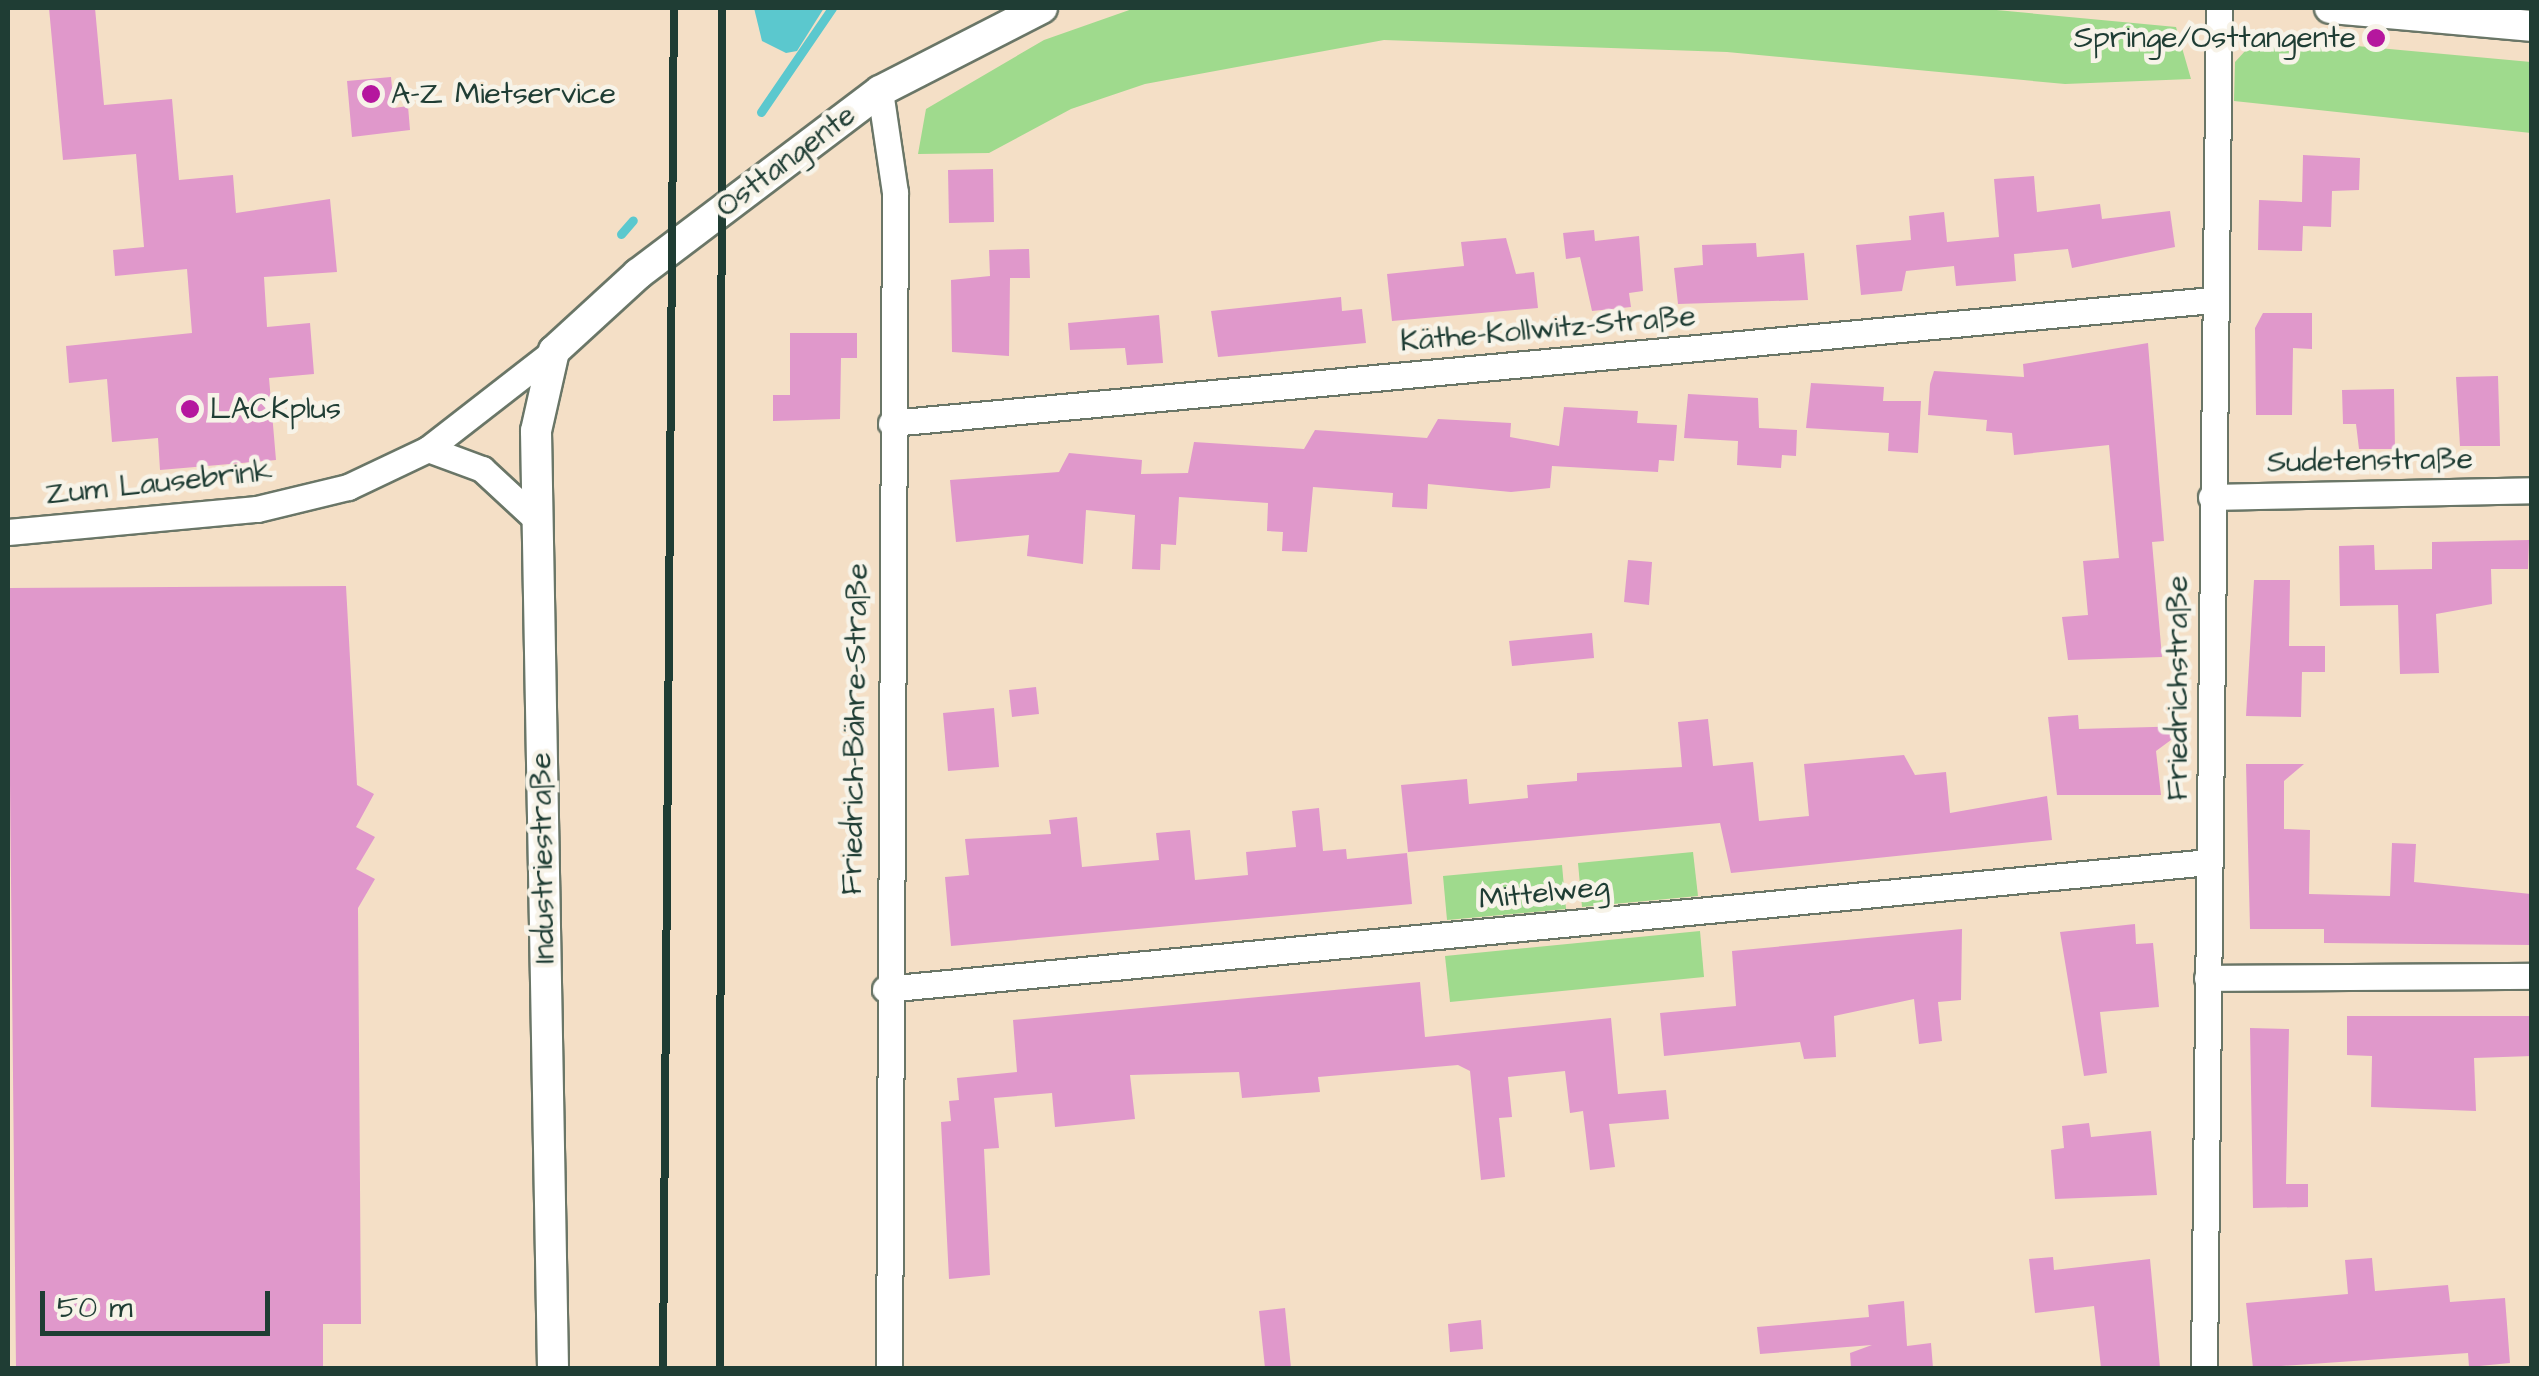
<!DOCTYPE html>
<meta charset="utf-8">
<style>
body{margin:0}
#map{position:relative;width:2539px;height:1376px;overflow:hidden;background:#f4dfc6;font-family:"Architects Daughter",sans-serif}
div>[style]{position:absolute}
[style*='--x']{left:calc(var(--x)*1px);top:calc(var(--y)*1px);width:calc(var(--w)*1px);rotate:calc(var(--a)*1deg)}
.green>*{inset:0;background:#9fda8d}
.water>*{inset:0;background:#5bc8ce}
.stream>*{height:9px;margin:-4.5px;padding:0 4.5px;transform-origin:4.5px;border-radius:4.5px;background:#5bc8ce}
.building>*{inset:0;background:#e098cb}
.roads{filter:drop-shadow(2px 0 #6a7667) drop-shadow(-2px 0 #6a7667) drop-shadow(0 2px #6a7667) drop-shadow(0 -2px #6a7667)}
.minor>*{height:25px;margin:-12.5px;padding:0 12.5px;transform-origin:12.5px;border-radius:12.5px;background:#fff}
.tertiary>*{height:30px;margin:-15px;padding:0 15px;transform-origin:15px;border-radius:15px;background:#fff}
.rail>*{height:8px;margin:-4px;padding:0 4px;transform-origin:4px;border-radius:4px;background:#1f3d34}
.dots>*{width:28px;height:28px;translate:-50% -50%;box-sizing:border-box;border:5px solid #f7f3e8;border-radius:50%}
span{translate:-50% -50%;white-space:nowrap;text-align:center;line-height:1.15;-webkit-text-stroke:9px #f7f3e8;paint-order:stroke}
.poi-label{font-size:30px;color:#1f3d34}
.right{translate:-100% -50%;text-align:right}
.left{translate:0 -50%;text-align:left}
.street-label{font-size:30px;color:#1f3d34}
.frame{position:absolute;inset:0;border:10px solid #1f3d34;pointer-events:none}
.scale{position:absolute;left:40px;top:1291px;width:230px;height:45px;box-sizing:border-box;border:5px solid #1f3d34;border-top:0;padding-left:12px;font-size:30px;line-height:35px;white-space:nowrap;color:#1f3d34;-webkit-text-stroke:8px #f7f3e8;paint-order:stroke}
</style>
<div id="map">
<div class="green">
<i style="clip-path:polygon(1135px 8px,1975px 8px,2176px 27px,2191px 79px,2065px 84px,1727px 52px,1384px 40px,1145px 84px,1071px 109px,989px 153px,918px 154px,926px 109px,1044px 40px)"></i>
<i style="clip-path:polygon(2258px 37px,2531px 62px,2531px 133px,2234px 101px,2235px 62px)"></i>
<i style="clip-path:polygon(1693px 852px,1698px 896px,1582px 907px,1578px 863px)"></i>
<i style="clip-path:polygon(1562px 865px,1566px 909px,1447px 920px,1443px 876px)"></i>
<i style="clip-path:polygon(1700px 931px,1704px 977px,1450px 1002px,1445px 956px)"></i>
</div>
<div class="water">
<i style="clip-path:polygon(754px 8px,824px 8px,797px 51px,786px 53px,762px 41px)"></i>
</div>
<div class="stream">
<i style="--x:761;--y:112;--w:126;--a:-55.7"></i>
<i style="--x:621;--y:234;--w:18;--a:-49"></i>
</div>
<div class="building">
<i style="clip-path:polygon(49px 8px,95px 8px,104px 105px,172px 99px,179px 180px,233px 175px,236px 213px,330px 199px,337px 272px,264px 277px,267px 327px,310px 323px,314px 374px,269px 378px,276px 460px,160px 470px,158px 438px,112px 442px,107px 379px,69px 383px,66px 346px,192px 333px,187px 269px,115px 276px,113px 250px,144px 247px,136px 154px,63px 160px)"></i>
<i style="clip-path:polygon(391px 77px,394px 108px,408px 106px,410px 130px,352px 137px,347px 81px)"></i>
<i style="clip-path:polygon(2303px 155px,2360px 158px,2359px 190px,2332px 191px,2331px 227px,2303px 226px,2302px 251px,2258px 250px,2259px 200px,2302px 202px)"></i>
<i style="clip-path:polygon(993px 169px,994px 222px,949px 223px,948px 170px)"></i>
<i style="clip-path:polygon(2034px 176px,2037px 212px,2100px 204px,2102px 219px,2170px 211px,2175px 247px,2072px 268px,2068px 249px,2014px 254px,2016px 281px,1956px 286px,1954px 266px,1906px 271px,1902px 291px,1861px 295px,1856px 245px,1911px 240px,1909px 216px,1944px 212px,1947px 242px,1999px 237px,1994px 179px)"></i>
<i style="clip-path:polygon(1594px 230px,1595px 241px,1639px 236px,1643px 291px,1629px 293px,1631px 307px,1592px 311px,1580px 257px,1566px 259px,1563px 233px)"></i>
<i style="clip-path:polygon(1506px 238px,1516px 274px,1534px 272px,1538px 308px,1392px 321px,1387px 274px,1464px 266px,1461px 242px)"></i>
<i style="clip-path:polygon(1756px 243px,1757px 257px,1804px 253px,1808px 300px,1678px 304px,1674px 268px,1703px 265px,1702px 245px)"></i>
<i style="clip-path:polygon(1029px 249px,1030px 278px,1010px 278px,1009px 356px,952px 352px,951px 280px,990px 276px,989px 250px)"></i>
<i style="clip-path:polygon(1341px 297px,1342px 311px,1362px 309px,1366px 343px,1218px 357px,1211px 311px)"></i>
<i style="clip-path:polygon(2263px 313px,2312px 313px,2312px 349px,2293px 348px,2292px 415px,2256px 415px,2255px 328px)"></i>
<i style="clip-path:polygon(1159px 315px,1163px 363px,1127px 365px,1125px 348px,1070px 350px,1068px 323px)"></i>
<i style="clip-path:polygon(790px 333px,857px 333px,857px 358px,841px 358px,840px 419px,773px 421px,773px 395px,790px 395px)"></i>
<i style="clip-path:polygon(2148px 343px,2164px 541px,2152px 542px,2162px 657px,2068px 660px,2062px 617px,2088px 615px,2083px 561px,2119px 558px,2109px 445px,2014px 455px,2012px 433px,1986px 431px,1987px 420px,1928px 415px,1930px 384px,1934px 371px,2024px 377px,2023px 364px)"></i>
<i style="clip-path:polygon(2498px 376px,2500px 446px,2460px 446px,2456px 377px)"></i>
<i style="clip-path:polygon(1811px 383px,1884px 387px,1883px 401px,1921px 401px,1918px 453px,1888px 451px,1889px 433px,1806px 428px)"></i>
<i style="clip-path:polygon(2394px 389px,2395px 449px,2359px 449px,2356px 424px,2343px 424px,2342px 390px)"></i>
<i style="clip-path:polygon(1688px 394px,1758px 398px,1759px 428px,1797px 430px,1796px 456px,1782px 455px,1781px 468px,1737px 465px,1738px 441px,1684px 438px)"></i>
<i style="clip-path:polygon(1564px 407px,1638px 411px,1637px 423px,1677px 425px,1674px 461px,1659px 460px,1658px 472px,1552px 466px,1550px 488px,1511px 492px,1428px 484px,1427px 509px,1392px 507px,1393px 493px,1313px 487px,1307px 552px,1282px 551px,1283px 532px,1267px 531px,1268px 503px,1179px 497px,1176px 545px,1161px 544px,1160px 570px,1132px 569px,1135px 515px,1086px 510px,1083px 564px,1027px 556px,1029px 535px,956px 542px,950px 480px,1059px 472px,1069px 453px,1142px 460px,1141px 474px,1188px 473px,1194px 442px,1304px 449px,1315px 430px,1427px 438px,1438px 419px,1511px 423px,1510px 437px,1559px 446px)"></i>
<i style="clip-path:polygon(2529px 540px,2528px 569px,2491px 569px,2492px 604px,2436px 614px,2439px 673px,2400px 674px,2398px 605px,2340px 606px,2339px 546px,2374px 545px,2375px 570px,2432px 569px,2432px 542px)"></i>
<i style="clip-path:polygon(1628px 560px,1652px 562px,1649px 605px,1624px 602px)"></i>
<i style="clip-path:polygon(2254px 580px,2290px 580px,2289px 646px,2325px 646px,2325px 672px,2302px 672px,2301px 717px,2246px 716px)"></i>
<i style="clip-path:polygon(346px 586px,357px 785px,374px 794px,356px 827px,375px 837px,356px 869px,375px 879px,358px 908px,361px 1324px,323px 1324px,323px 1368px,16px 1368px,8px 588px)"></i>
<i style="clip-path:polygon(1592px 633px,1594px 658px,1512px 666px,1509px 641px)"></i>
<i style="clip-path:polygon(1036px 687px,1039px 714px,1012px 717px,1009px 690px)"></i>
<i style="clip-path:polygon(994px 708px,999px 767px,948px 771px,943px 713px)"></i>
<i style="clip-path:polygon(2078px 715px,2079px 729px,2190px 726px,2156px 751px,2161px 795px,2057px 795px,2048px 717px)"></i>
<i style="clip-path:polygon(1708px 719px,1713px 766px,1753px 762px,1759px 821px,1809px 816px,1804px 764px,1904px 755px,1915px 775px,1946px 772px,1950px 813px,2047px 796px,2052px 840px,1731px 873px,1720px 823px,1408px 852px,1401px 785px,1467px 779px,1469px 804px,1528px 798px,1527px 785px,1577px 781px,1577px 773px,1682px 767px,1678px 722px)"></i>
<i style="clip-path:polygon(2246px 764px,2304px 764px,2284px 781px,2284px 829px,2310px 830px,2309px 894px,2390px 896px,2392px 843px,2416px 844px,2414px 882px,2531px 894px,2531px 945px,2324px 943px,2324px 929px,2250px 929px)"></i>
<i style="clip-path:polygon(1319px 808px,1323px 851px,1346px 849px,1347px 859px,1407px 853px,1412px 904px,951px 946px,945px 877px,969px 875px,965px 839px,1051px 834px,1049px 820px,1077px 817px,1082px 867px,1159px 860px,1156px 833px,1190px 830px,1195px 880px,1248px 875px,1246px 852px,1296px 847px,1292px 811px)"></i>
<i style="clip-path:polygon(2135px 924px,2136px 944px,2153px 943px,2159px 1007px,2100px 1012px,2107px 1073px,2084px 1076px,2060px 932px)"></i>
<i style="clip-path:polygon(1962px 929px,1961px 1000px,1938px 1002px,1942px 1041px,1919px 1044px,1914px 999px,1834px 1016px,1836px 1057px,1804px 1059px,1800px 1042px,1664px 1056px,1660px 1013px,1736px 1006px,1732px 951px)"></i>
<i style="clip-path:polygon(1420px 982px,1425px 1037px,1611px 1018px,1618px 1094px,1666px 1090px,1669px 1119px,1609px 1124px,1615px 1167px,1590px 1170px,1583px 1111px,1570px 1113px,1565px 1071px,1508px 1077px,1512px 1117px,1499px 1118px,1505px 1177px,1481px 1180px,1470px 1071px,1458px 1065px,1318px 1077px,1320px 1092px,1242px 1098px,1239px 1072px,1130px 1075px,1135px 1119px,1055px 1127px,1052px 1093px,994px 1098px,999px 1148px,984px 1149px,990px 1275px,949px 1279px,941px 1122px,951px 1121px,949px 1101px,959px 1100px,957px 1078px,1017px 1072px,1013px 1020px)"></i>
<i style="clip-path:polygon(2347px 1016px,2532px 1016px,2532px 1056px,2474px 1058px,2476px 1111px,2371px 1107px,2372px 1056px,2347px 1055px)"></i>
<i style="clip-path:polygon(2250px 1028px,2289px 1029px,2286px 1184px,2308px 1184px,2308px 1207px,2253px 1208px)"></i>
<i style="clip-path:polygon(2089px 1123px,2091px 1137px,2151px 1131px,2157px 1195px,2055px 1199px,2051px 1150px,2064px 1148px,2062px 1126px)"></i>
<i style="clip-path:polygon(2053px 1257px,2054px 1270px,2150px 1259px,2160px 1368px,2101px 1368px,2094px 1306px,2035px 1313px,2029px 1259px)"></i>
<i style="clip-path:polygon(2372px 1258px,2375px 1291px,2448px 1285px,2450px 1302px,2505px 1298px,2510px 1363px,2469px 1367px,2468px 1353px,2253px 1368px,2246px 1303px,2348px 1294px,2345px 1260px)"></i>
<i style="clip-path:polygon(1904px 1301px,1907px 1346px,1931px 1343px,1933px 1368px,1851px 1368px,1850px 1353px,1872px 1345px,1760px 1354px,1757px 1327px,1869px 1317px,1868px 1305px)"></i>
<i style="clip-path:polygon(1285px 1308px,1291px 1368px,1265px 1368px,1259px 1311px)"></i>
<i style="clip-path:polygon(1481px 1320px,1483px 1349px,1450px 1352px,1448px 1324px)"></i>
</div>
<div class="roads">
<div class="minor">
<i style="--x:880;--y:91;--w:102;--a:81.6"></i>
<i style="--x:895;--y:192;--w:1176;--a:90.29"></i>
<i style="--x:891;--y:423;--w:1326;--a:-5.32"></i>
<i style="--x:428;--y:449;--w:58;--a:20.3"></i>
<i style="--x:482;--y:469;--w:75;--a:42.8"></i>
<i style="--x:2211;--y:497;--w:321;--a:-1.2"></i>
<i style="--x:8;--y:532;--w:250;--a:-5.3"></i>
<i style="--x:257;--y:509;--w:94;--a:-13.6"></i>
<i style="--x:348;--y:487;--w:89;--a:-25.4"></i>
<i style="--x:428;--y:449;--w:160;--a:-37.9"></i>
<i style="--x:2207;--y:978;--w:325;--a:-0.4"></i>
<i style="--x:885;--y:989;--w:1330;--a:-5.48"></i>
<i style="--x:2204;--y:1368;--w:1360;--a:-89.37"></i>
</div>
<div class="tertiary">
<i style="--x:2330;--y:8;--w:203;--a:5.1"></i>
<i style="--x:553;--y:1368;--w:937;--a:-91.04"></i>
<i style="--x:536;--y:431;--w:82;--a:-77.3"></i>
<i style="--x:554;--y:351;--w:114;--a:-42.5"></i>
<i style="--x:638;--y:274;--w:303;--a:-37.1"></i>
<i style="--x:880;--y:91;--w:182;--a:-27.1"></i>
</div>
</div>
<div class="rail">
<i style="--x:663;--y:1368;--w:1360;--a:-89.54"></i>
<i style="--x:720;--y:1368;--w:1360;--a:-89.92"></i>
</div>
<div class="dots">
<i style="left:2376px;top:38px;background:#b5179e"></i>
<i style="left:371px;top:94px;background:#b5179e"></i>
<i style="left:190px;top:409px;background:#b5179e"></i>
</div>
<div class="poi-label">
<span class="right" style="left:2356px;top:38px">Springe/Osttangente</span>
<span class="left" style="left:391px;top:94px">A-Z Mietservice</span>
<span class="left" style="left:210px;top:409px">LACKplus</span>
</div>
<div class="street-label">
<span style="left:786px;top:161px;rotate:-37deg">Osttangente</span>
<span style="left:1548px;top:329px;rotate:-5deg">Käthe-Kollwitz-Straße</span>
<span style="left:2370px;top:461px;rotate:-1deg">Sudetenstraße</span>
<span style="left:159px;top:483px;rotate:-6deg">Zum Lausebrink</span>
<span style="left:2178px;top:688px;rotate:-90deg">Friedrichstraße</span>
<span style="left:855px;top:729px;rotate:-89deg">Friedrich-Bähre-Straße</span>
<span style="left:543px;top:858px;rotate:-91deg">Industriestraße</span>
<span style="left:1544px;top:893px;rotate:-6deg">Mittelweg</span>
</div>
<div class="frame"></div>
<div class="scale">50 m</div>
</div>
